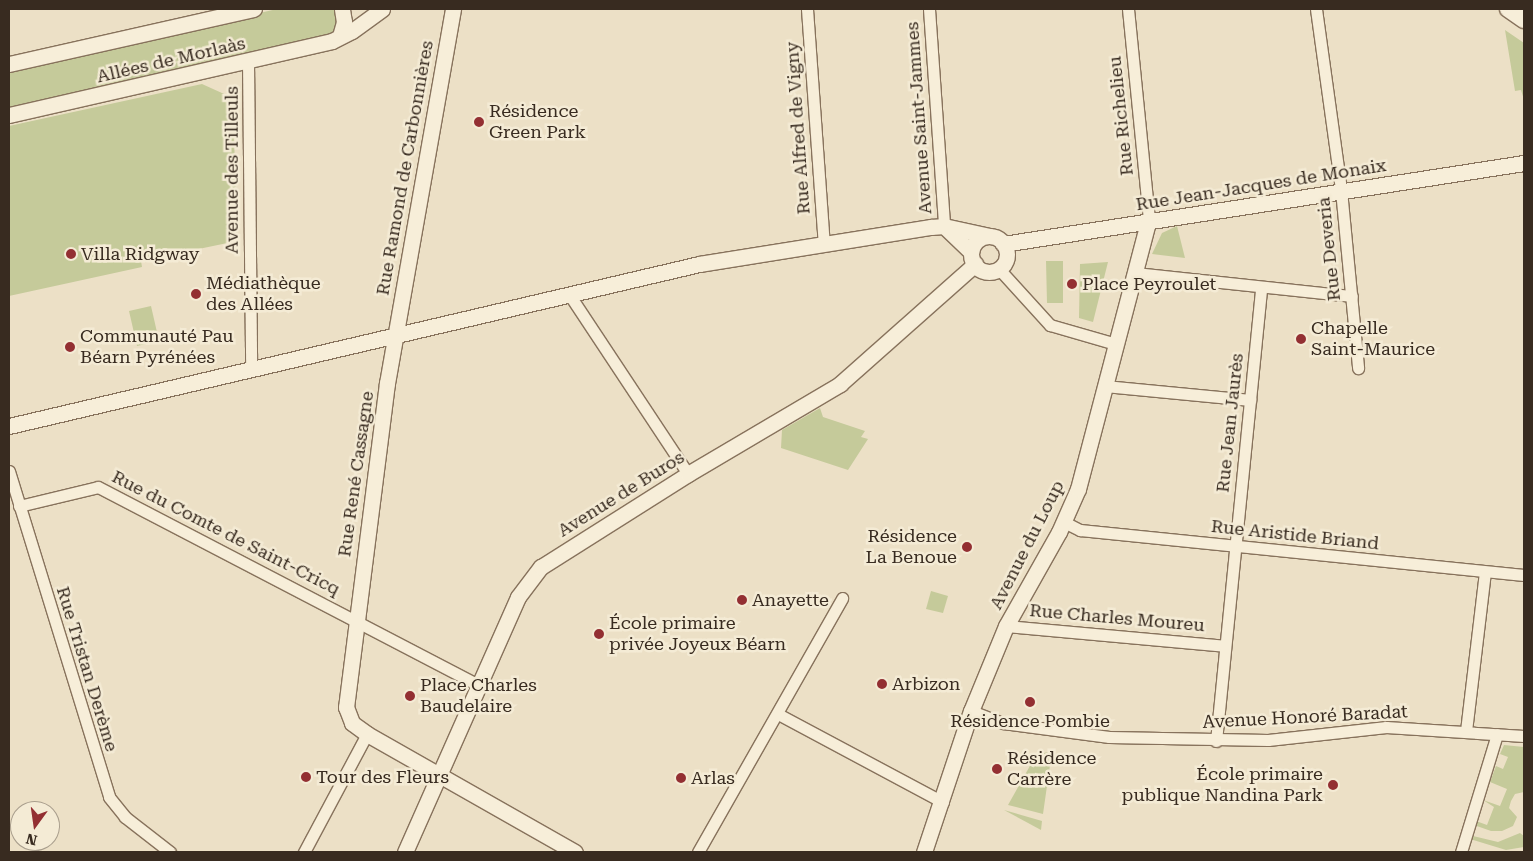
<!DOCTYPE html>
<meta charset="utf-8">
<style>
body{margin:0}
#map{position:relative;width:1533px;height:861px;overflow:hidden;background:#ece0c6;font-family:"Roboto Serif",serif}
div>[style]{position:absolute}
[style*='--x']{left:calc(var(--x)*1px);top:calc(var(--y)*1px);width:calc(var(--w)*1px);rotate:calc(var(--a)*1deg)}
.green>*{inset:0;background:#c5ca9a}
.roads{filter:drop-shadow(1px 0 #87725c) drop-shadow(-1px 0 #87725c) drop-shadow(0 1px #87725c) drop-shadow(0 -1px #87725c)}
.minor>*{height:11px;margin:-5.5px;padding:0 5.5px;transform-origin:5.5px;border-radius:5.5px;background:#f7eed9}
.tertiary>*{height:15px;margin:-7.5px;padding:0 7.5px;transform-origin:7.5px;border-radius:7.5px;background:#f7eed9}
.tertiary>.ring{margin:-7.5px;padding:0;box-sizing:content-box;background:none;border:15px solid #f7eed9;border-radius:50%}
.secondary>*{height:16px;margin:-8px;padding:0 8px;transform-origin:8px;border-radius:8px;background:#f7eed9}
.dots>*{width:14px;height:14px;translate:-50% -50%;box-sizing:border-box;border:2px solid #f4ebd5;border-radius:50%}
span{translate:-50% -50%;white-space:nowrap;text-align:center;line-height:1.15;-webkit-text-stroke:5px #f4ebd5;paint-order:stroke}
.street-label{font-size:18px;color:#382b20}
.poi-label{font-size:18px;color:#382b20}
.left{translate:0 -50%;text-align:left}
.right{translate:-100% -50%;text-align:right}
.frame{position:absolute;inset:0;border:10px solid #382b20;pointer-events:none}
.north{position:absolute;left:10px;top:801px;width:50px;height:50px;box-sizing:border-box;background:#f4ebd5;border:1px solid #a99e8d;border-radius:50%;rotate:194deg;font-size:14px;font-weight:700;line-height:20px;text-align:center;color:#382b20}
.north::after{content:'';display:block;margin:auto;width:18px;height:22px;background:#932f32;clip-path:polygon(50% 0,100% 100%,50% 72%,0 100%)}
</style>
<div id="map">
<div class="green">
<i style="clip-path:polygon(277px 9px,338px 9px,337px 33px,9px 107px,9px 69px)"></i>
<i style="clip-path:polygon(1505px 30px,1524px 43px,1524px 100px,1521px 90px,1515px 91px)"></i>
<i style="clip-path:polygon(202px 84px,233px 98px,237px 241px,141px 261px,142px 267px,9px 296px,9px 126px)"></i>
<i style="clip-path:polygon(1177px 226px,1185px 258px,1152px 254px,1162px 233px)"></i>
<i style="clip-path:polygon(1046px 261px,1063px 261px,1063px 303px,1047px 303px)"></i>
<i style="clip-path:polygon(1108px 262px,1093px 322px,1079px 318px,1080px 264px)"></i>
<i style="clip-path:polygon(151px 306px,159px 341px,137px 346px,129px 311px)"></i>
<i style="clip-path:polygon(820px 408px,823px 417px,865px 431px,861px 437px,868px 439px,848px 470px,781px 448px,782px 430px)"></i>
<i style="clip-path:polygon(931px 591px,948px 596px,943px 613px,926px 609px)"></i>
<i style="clip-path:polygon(1504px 745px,1524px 747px,1524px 792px,1515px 794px,1511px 801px,1509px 808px,1517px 817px,1513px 826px,1502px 831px,1491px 831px,1474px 825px,1476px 821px,1487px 825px,1494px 807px,1483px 800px,1500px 806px,1507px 789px,1490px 782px,1496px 766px,1503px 769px,1508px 757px,1500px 754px)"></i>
<i style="clip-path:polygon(1052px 751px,1043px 814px,1008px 805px,1036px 755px)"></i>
<i style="clip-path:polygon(1004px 810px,1042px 821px,1041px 830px)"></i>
<i style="clip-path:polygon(1520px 833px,1524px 836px,1524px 847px,1506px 850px,1470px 839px,1473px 836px,1498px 842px)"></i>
</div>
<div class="roads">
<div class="minor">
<i style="--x:807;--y:9;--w:236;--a:85.9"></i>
<i style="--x:929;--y:9;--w:218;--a:86"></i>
<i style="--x:1128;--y:9;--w:211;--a:84.3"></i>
<i style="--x:1316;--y:9;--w:183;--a:82.1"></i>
<i style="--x:1341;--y:190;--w:179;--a:84.5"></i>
<i style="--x:248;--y:62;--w:306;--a:89.4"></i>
<i style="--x:999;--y:269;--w:76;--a:47.7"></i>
<i style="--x:1050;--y:325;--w:69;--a:16.1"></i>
<i style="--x:1136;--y:273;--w:217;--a:6.1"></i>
<i style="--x:569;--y:294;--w:216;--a:56.5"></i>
<i style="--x:1105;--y:386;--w:146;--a:5.5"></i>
<i style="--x:9;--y:471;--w:341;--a:72.9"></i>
<i style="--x:109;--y:797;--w:26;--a:51"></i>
<i style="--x:125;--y:817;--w:57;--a:37.9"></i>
<i style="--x:19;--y:506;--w:81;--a:-13.5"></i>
<i style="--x:98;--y:487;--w:429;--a:27.5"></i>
<i style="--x:1064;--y:522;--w:18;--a:27"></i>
<i style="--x:1080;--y:530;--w:446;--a:5.8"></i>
<i style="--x:1006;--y:626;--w:219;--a:5.2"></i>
<i style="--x:971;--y:711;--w:34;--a:21"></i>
<i style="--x:1003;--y:723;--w:107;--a:7.5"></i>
<i style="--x:1109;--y:737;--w:159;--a:1.1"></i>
<i style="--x:1268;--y:740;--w:119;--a:-6.3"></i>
<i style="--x:1386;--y:727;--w:138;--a:3.7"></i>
<i style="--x:778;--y:714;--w:187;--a:28.1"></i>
<i style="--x:1466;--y:731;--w:160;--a:-83.2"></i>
<i style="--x:1216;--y:741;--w:455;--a:-84.3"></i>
<i style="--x:304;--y:852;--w:134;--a:-61.9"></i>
<i style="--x:698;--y:852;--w:292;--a:-60.4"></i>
<i style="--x:1461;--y:852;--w:123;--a:-73"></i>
</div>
<div class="tertiary">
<i style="--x:453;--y:9;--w:380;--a:100"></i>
<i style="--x:387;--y:383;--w:327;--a:97.2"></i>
<i style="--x:346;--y:707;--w:17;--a:69"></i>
<i style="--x:352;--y:723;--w:19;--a:36"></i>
<i style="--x:367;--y:734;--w:239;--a:29.6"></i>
<i style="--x:340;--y:36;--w:15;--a:-74"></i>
<i style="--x:344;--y:22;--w:13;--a:-99"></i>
<i style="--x:9;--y:64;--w:251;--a:-12.7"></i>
<i style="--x:9;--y:115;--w:331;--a:-12.9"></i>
<i style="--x:332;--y:41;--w:22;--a:-27"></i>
<i style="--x:352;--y:31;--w:37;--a:-36"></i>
<i style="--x:944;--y:226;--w:37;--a:44"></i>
<i class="ring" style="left:971px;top:236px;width:21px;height:21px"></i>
<i style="--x:1003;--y:244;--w:527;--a:-8.84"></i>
<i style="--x:9;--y:426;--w:709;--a:-13.21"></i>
<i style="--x:699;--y:264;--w:235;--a:-9.1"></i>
<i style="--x:931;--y:227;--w:13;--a:-4"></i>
<i style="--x:944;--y:226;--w:47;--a:12.3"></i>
<i style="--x:405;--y:852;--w:279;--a:-66.1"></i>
<i style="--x:518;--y:597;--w:38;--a:-53"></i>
<i style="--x:541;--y:567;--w:174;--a:-32.3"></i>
<i style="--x:688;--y:474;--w:177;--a:-30.6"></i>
<i style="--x:840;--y:384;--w:181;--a:-41.6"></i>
<i style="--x:924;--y:852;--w:149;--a:-71.6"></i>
<i style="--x:971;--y:711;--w:92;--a:-67.6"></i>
<i style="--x:1006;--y:626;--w:108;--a:-60.6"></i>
<i style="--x:1059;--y:532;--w:47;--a:-66.2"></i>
<i style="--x:1078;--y:489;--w:279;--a:-75.3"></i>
</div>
<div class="secondary">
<i style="--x:1508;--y:9;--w:19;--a:35"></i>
</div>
</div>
<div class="dots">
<i style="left:479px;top:122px;background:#932f32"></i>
<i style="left:71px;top:254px;background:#932f32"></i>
<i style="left:1072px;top:284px;background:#932f32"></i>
<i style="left:196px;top:294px;background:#932f32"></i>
<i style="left:1301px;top:339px;background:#932f32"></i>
<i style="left:70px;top:347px;background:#932f32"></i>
<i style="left:967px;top:547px;background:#932f32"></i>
<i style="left:742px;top:600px;background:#932f32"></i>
<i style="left:599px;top:634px;background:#932f32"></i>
<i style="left:882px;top:684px;background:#932f32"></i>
<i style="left:410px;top:696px;background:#932f32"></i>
<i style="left:1030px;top:702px;background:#932f32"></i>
<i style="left:997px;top:769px;background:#932f32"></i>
<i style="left:306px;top:777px;background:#932f32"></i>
<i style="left:681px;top:778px;background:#932f32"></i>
<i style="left:1333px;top:785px;background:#932f32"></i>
</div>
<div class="street-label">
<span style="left:171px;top:60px;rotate:-13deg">Allées de Morlaàs</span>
<span style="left:1121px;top:116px;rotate:-96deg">Rue Richelieu</span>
<span style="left:919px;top:118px;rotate:-94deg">Avenue Saint-Jammes</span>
<span style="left:798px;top:128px;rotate:-94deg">Rue Alfred de Vigny</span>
<span style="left:405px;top:168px;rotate:-80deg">Rue Ramond de Carbonnières</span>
<span style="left:232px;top:170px;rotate:-90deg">Avenue des Tilleuls</span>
<span style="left:1261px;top:185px;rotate:-9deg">Rue Jean-Jacques de Monaix</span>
<span style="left:1329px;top:249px;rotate:-96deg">Rue Deveria</span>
<span style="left:1230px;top:423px;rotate:-84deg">Rue Jean Jaurès</span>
<span style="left:356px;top:474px;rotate:-82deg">Rue René Cassagne</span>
<span style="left:621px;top:494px;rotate:-32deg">Avenue de Buros</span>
<span style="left:226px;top:533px;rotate:27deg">Rue du Comte de Saint-Cricq</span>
<span style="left:1295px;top:535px;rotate:6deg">Rue Aristide Briand</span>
<span style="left:1027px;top:545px;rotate:-63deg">Avenue du Loup</span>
<span style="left:1117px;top:618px;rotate:5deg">Rue Charles Moureu</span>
<span style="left:87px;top:669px;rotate:73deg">Rue Tristan Derème</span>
<span style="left:1305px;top:717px;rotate:-3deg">Avenue Honoré Baradat</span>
</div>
<div class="poi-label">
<span class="left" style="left:489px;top:122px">Résidence<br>Green Park</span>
<span class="left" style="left:81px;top:254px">Villa Ridgway</span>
<span class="left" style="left:206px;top:294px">Médiathèque<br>des Allées</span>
<span class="left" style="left:1082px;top:284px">Place Peyroulet</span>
<span class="left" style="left:1311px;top:339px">Chapelle<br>Saint-Maurice</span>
<span class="left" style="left:80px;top:347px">Communauté Pau<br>Béarn Pyrénées</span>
<span class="right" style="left:957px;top:547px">Résidence<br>La Benoue</span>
<span class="left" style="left:752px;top:600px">Anayette</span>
<span class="left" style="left:609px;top:634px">École primaire<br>privée Joyeux Béarn</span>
<span class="left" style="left:892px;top:684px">Arbizon</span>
<span class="left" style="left:420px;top:696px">Place Charles<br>Baudelaire</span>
<span style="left:1030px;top:721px">Résidence Pombie</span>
<span class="left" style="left:1007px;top:769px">Résidence<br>Carrère</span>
<span class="right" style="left:1323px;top:785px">École primaire<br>publique Nandina Park</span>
<span class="left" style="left:316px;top:777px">Tour des Fleurs</span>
<span class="left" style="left:691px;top:778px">Arlas</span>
</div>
<div class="frame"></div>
<div class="north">N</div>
</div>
